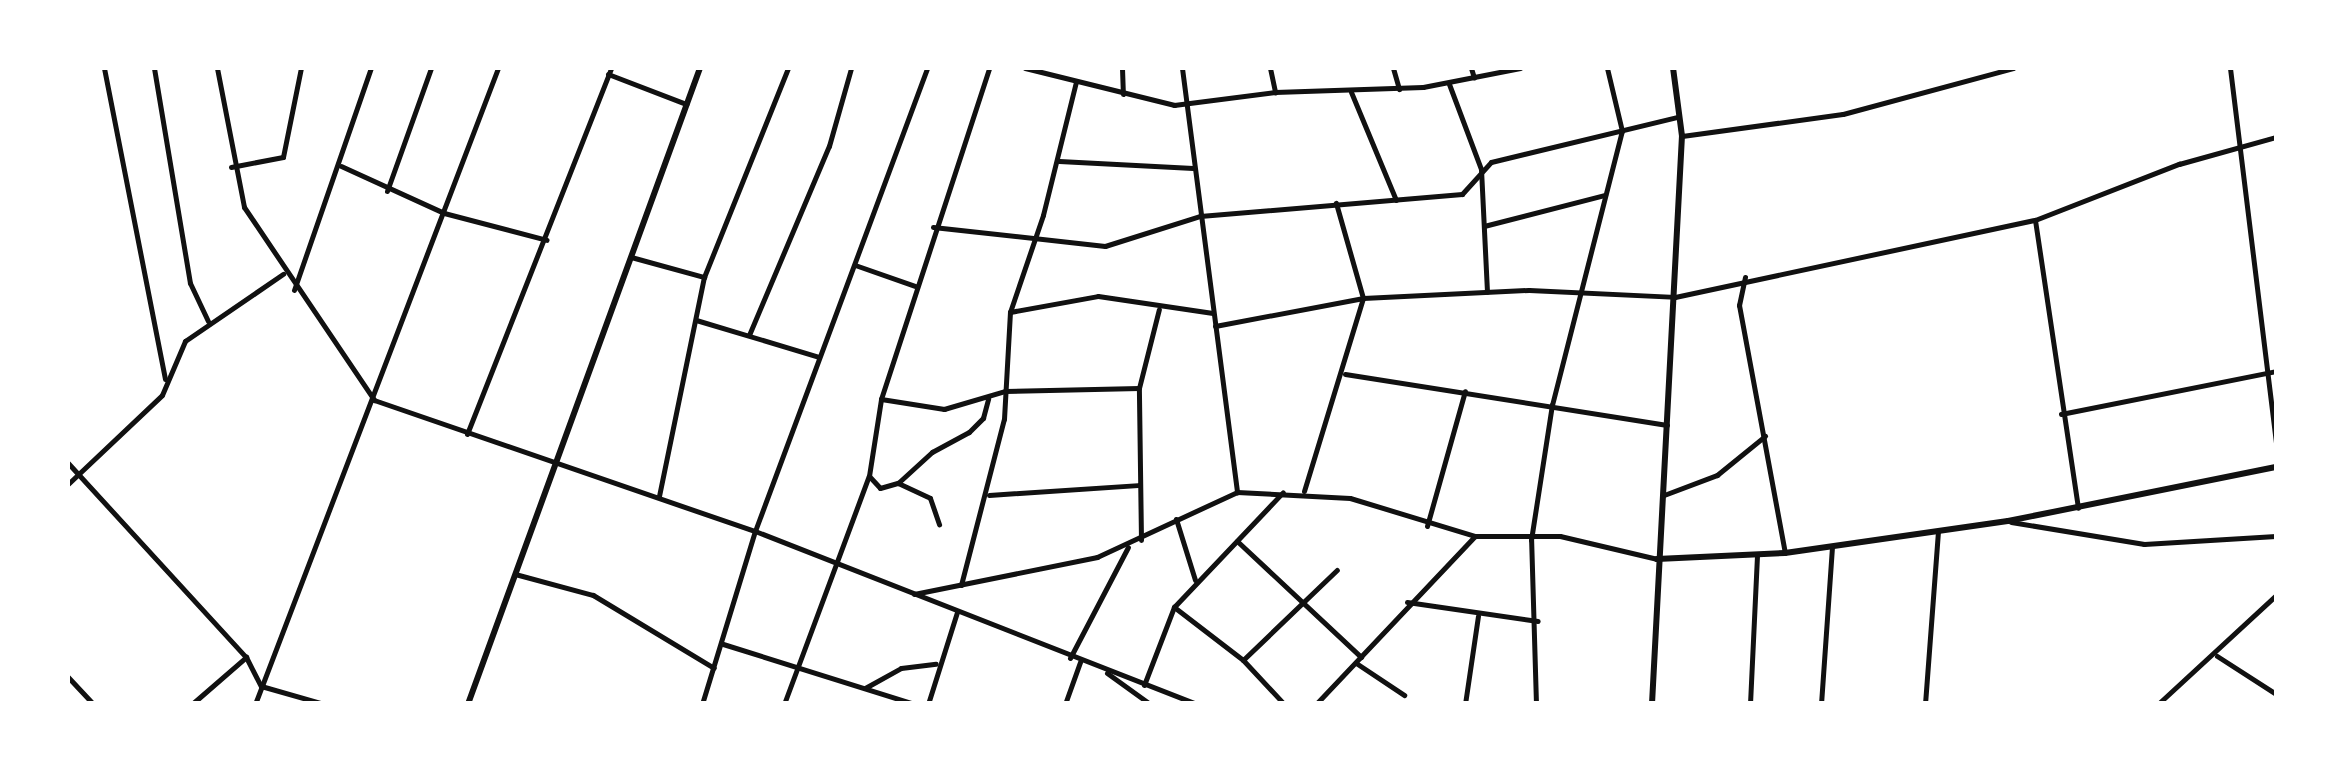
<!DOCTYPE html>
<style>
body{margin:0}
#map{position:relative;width:2344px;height:771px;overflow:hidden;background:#fff;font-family:"PT Sans Narrow",sans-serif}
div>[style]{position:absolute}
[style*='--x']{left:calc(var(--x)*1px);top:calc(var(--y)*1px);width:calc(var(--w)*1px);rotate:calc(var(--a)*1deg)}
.minor>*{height:5px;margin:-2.5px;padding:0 2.5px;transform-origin:2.5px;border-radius:2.5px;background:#111}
.tertiary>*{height:6px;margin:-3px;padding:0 3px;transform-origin:3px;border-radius:3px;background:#111}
span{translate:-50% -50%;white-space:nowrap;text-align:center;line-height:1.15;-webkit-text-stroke:10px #fff;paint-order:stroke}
.frame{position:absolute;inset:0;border:70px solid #fff;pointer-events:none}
</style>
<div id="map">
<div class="minor">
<i style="--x:104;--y:68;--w:317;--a:78.9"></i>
<i style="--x:154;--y:68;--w:218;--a:80.5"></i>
<i style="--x:190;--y:283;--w:42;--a:64.7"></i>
<i style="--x:217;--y:68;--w:142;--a:79"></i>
<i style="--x:244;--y:207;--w:233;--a:56"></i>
<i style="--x:374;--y:400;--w:403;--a:19"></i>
<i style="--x:755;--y:531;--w:474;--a:21.4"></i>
<i style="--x:1025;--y:68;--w:154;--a:13.9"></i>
<i style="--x:1174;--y:105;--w:102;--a:-7.3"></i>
<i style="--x:1275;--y:92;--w:148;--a:-1.9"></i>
<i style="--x:1423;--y:87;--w:99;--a:-11.1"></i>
<i style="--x:1122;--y:68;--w:26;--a:88"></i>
<i style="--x:1182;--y:68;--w:428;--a:82.6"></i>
<i style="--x:1270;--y:68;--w:25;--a:78"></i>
<i style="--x:1393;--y:68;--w:22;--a:74"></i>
<i style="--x:1471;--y:68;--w:10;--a:73"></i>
<i style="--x:2230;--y:68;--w:380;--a:83"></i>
<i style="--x:608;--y:74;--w:84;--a:21"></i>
<i style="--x:1449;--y:84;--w:91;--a:69.4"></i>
<i style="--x:1481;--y:169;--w:123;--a:87.2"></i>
<i style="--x:1351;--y:92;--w:117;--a:67.4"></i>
<i style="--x:1682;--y:136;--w:162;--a:-7.8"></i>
<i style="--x:1843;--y:114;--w:176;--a:-15.1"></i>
<i style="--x:1059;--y:161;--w:134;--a:3"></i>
<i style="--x:341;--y:166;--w:113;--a:24.5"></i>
<i style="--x:444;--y:213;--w:106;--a:14.7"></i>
<i style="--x:231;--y:167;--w:53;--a:-10.9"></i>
<i style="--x:283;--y:157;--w:91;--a:-78.6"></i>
<i style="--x:387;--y:191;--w:131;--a:-70.3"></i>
<i style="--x:2035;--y:220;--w:291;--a:81.5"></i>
<i style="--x:1484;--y:226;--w:125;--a:-14.4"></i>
<i style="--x:933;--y:227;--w:173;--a:6.3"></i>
<i style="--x:1105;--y:246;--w:100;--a:-17.5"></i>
<i style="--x:1200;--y:216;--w:263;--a:-4.8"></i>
<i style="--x:1462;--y:194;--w:43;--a:-47.8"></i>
<i style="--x:1491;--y:162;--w:191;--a:-13.6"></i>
<i style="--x:631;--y:257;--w:76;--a:15.3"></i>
<i style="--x:855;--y:265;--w:64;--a:19.3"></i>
<i style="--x:1745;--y:277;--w:29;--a:102"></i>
<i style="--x:1739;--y:305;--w:252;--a:79.5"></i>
<i style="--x:294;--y:290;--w:235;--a:-70.9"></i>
<i style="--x:1010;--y:312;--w:89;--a:-10.3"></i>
<i style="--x:1098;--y:296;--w:116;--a:8.4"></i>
<i style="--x:696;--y:320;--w:128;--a:16.7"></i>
<i style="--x:1215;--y:326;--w:151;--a:-10.7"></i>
<i style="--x:1363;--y:298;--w:166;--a:-2.8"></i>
<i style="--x:1529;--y:290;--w:146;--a:2.7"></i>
<i style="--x:1675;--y:297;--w:368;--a:-12.1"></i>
<i style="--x:2035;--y:220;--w:155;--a:-21.3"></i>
<i style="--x:2179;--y:164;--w:101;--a:-15.6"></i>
<i style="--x:749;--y:335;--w:205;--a:-67.1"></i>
<i style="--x:829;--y:146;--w:81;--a:-74.2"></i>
<i style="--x:1345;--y:374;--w:326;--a:9"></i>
<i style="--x:881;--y:399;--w:64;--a:9"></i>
<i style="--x:944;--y:409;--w:64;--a:-16.4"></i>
<i style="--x:1005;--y:391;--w:134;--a:-1.3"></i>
<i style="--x:2061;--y:414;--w:219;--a:-11.3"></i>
<i style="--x:467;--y:434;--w:393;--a:-68.5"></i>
<i style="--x:68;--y:463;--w:263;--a:47.5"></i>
<i style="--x:246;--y:657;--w:33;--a:63"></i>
<i style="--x:261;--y:686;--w:66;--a:15.9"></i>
<i style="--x:869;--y:476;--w:16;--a:47"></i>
<i style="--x:880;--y:488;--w:19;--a:-16"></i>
<i style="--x:898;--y:483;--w:35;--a:25"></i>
<i style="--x:930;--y:498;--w:28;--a:71"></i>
<i style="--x:898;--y:483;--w:46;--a:-42.4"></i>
<i style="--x:932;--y:452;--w:42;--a:-28.4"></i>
<i style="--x:969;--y:432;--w:20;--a:-45"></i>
<i style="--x:983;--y:418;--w:20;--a:-75"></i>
<i style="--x:68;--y:484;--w:129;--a:-43.4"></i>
<i style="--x:162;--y:395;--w:59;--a:-66.9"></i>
<i style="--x:185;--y:341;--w:119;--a:-34.4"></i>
<i style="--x:1304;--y:491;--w:202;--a:-73"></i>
<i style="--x:1363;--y:298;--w:99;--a:-105.9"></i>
<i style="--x:989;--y:495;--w:149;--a:-3.8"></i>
<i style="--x:1664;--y:495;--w:57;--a:-20.7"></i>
<i style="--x:1717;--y:475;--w:62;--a:-39.1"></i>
<i style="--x:659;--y:496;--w:224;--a:-78.4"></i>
<i style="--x:704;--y:277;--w:225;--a:-68.1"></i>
<i style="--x:1176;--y:519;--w:64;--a:72.7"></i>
<i style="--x:2011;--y:522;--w:135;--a:9.4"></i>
<i style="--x:2144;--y:544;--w:132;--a:-3.5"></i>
<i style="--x:1427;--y:526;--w:140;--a:-74.3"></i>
<i style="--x:1141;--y:540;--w:152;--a:-90.8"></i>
<i style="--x:1139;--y:388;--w:81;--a:-75.8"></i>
<i style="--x:1237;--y:541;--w:170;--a:43.1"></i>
<i style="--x:515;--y:574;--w:81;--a:15.1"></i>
<i style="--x:593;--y:595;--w:141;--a:31.1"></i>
<i style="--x:961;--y:585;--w:171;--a:-75.5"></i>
<i style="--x:1004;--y:419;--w:107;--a:-86.8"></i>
<i style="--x:1010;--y:312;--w:102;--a:-71.2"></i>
<i style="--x:1043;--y:215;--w:137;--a:-76.1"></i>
<i style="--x:914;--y:594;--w:187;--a:-11.4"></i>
<i style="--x:1097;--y:557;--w:154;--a:-24.9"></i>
<i style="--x:1237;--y:492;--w:113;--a:3"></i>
<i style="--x:1350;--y:498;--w:131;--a:16.9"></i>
<i style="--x:1475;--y:536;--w:85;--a:0"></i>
<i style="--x:1560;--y:536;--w:100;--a:13.3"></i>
<i style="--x:1407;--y:602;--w:132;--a:8.3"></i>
<i style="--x:1174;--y:607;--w:87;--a:37.5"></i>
<i style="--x:1243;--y:660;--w:130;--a:-43.8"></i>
<i style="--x:723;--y:644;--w:201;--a:17.4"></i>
<i style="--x:2217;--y:656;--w:70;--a:32.8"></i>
<i style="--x:1070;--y:658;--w:125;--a:-62.4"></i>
<i style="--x:1243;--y:660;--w:60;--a:47"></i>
<i style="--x:1356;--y:663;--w:58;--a:33.7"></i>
<i style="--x:1107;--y:673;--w:53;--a:35.8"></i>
<i style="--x:68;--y:677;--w:37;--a:47"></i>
<i style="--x:1144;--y:685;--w:84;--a:-69"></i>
<i style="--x:1174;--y:607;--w:158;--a:-46.5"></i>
<i style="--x:865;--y:688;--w:41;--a:-29.1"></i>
<i style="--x:901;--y:668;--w:35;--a:-7"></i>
<i style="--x:192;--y:704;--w:72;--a:-41"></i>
<i style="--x:255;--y:704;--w:681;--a:-69.09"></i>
<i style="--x:702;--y:704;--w:181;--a:-73"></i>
<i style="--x:755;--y:531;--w:494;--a:-69.6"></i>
<i style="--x:784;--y:704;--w:243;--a:-69.6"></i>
<i style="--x:869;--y:476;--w:78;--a:-81.1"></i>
<i style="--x:881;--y:399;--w:348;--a:-71.9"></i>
<i style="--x:928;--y:704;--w:96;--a:-72.5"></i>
<i style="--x:1065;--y:704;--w:45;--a:-70.3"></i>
<i style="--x:1316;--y:704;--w:231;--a:-46.6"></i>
<i style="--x:1465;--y:704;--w:89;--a:-81.6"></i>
<i style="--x:1536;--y:704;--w:164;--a:-91.7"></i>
<i style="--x:1531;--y:540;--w:137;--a:-81.2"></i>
<i style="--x:1552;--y:405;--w:283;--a:-75.7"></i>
<i style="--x:1622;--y:131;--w:65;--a:-103.4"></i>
<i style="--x:1750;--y:704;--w:149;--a:-87.3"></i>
<i style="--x:1821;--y:704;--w:157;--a:-86"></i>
<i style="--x:1925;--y:704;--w:173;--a:-85.7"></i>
<i style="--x:2158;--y:704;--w:161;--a:-42.7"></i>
</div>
<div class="tertiary">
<i style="--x:1657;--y:559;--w:128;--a:-2.7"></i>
<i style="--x:1785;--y:553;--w:225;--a:-8.2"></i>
<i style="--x:2008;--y:521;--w:273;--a:-11.4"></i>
<i style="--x:468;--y:704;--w:677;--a:-69.96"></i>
<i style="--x:1652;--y:704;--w:569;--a:-86.98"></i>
<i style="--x:1682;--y:136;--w:69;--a:-97.5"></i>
</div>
<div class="frame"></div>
</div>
